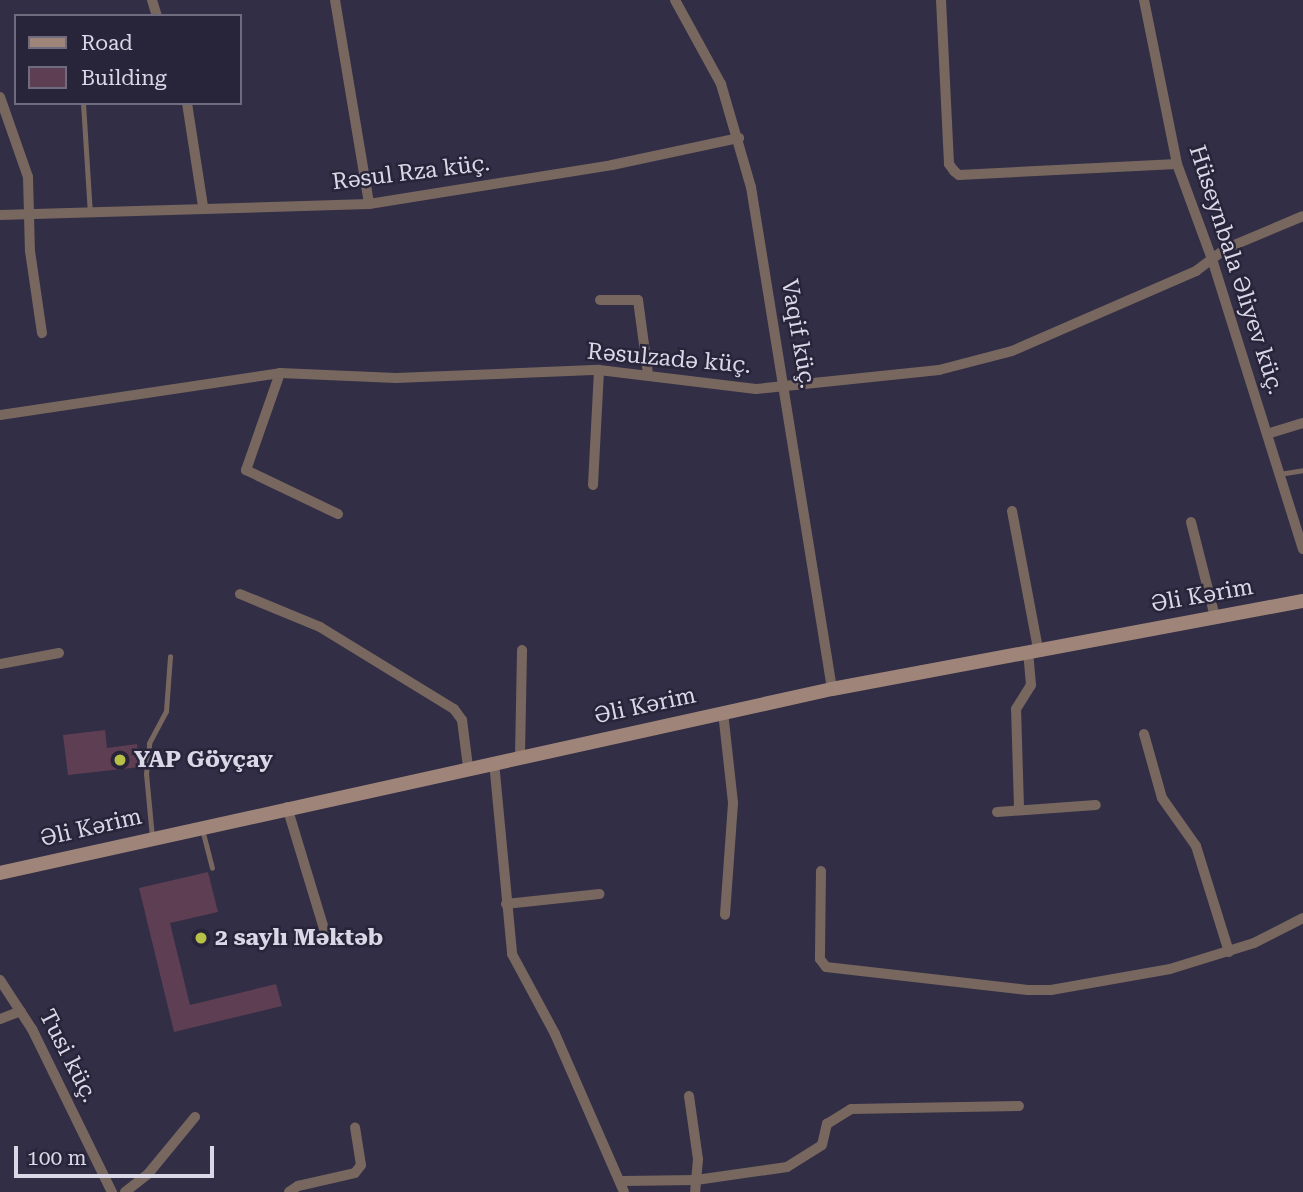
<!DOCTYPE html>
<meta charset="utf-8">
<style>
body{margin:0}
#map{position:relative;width:1303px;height:1192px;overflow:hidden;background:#322e45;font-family:"Roboto Serif",serif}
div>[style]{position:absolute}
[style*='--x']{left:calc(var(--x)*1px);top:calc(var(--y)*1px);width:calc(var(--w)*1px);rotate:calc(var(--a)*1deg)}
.building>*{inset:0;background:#5e3e52}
.service>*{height:5px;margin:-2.5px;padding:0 2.5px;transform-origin:2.5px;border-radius:2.5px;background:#78675f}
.minor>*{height:10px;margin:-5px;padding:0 5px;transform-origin:5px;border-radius:5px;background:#78675f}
.secondary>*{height:14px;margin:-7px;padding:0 7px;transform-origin:7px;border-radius:7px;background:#9f8579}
.dots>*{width:19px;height:19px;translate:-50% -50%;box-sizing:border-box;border:4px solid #28243a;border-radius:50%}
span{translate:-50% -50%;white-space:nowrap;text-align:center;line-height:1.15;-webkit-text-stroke:5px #28243a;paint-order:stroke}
.street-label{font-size:23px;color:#dad8e7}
.poi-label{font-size:23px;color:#dad8e7;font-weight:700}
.left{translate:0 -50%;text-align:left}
.legend{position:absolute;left:14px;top:14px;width:228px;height:91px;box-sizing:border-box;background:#28243a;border:2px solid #6f6c7f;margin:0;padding:9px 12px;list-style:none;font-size:21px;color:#dad8e7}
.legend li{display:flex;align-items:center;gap:14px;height:35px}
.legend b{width:35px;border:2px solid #6f6c7f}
.scale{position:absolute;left:14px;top:1146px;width:200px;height:32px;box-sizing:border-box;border:4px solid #dad8e7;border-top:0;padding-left:9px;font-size:21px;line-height:24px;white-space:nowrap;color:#dad8e7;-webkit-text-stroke:5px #28243a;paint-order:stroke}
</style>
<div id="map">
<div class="building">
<i style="clip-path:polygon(105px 730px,107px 748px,137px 744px,140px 767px,68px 775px,63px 735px)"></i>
<i style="clip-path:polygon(208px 872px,218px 912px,170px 923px,190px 1005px,276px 984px,282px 1006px,174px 1032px,139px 888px)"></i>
</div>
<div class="service">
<i style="--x:83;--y:103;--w:110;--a:86.4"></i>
<i style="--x:1279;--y:474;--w:24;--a:-9"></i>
<i style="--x:202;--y:829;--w:40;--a:75.6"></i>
<i style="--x:152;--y:837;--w:63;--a:-95.4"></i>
<i style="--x:146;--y:774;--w:31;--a:-84"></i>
<i style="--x:149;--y:743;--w:36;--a:-62"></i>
<i style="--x:166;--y:711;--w:55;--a:-85.8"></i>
</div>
<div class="minor">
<i style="--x:152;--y:0;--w:17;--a:73"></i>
<i style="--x:335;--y:0;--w:207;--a:80.5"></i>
<i style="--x:675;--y:0;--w:96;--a:61.3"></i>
<i style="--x:721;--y:84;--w:107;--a:73.8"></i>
<i style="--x:751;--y:187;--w:508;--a:80.83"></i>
<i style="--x:941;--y:0;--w:164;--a:87.2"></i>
<i style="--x:949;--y:164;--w:9;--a:54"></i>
<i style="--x:954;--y:171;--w:6;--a:39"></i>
<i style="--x:959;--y:175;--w:218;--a:-2.9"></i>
<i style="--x:1144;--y:0;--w:167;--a:78.6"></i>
<i style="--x:1177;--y:164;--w:101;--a:69.8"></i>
<i style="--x:1212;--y:259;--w:304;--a:72.6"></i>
<i style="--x:0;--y:97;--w:85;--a:70.7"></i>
<i style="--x:28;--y:177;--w:74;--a:88.5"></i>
<i style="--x:30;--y:251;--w:83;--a:81.7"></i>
<i style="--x:187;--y:103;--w:104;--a:81.2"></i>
<i style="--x:0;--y:215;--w:369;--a:-1.7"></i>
<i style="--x:369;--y:204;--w:246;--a:-9.1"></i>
<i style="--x:612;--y:165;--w:130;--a:-12"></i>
<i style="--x:600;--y:300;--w:38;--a:0"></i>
<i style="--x:638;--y:300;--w:75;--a:82.3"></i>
<i style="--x:280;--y:373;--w:103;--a:109.3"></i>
<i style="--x:246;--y:470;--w:102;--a:25.6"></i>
<i style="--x:0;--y:415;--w:283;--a:-8.5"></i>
<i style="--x:280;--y:373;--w:116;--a:2.5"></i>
<i style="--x:396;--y:378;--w:203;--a:-2.3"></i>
<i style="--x:599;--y:370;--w:158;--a:6.9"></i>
<i style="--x:756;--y:389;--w:184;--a:-5.9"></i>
<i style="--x:939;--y:370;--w:75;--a:-14.6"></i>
<i style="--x:1012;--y:351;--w:201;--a:-23.5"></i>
<i style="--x:1196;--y:271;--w:39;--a:-37"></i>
<i style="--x:1227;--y:248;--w:82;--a:-22.8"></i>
<i style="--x:1267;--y:434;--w:38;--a:-17"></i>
<i style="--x:593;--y:485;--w:115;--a:-87"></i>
<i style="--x:1012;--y:511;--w:140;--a:79.3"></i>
<i style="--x:1191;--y:522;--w:98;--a:75.8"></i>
<i style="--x:240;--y:594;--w:87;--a:22.4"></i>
<i style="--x:320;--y:627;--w:157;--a:31.5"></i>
<i style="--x:454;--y:709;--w:14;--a:54"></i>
<i style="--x:462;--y:720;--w:47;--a:82.7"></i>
<i style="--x:0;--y:664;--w:60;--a:-10.6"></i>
<i style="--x:723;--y:712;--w:92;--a:83.7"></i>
<i style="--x:733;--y:803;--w:112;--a:94.1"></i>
<i style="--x:1144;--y:734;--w:66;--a:74.3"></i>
<i style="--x:1162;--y:798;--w:59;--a:54.7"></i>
<i style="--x:1196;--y:846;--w:111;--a:72.7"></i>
<i style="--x:520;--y:756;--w:106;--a:-88.9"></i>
<i style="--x:494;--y:762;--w:193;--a:84.6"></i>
<i style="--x:512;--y:954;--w:91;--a:61.7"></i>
<i style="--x:555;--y:1034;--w:172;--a:66.4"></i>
<i style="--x:287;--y:807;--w:131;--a:73.1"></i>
<i style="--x:1019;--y:808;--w:99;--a:-91.7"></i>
<i style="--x:1016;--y:709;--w:28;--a:-58"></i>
<i style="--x:1031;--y:685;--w:33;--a:-95"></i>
<i style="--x:997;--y:812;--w:99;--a:-4"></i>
<i style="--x:821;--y:871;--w:88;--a:90.7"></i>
<i style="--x:820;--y:959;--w:10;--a:53"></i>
<i style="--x:826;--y:967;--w:203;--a:6.5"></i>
<i style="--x:1028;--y:990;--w:23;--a:0"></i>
<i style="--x:1051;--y:990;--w:121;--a:-10"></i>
<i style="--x:1170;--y:969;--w:88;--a:-17.2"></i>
<i style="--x:1254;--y:943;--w:55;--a:-27"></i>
<i style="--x:506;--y:904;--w:94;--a:-6.1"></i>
<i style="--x:0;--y:980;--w:59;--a:56.9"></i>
<i style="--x:32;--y:1029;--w:182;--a:63.9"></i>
<i style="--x:0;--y:1019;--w:22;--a:-21"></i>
<i style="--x:689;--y:1096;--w:64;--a:81.9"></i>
<i style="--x:698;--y:1159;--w:33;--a:95"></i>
<i style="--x:623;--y:1181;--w:73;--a:-0.8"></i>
<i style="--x:696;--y:1180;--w:92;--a:-8.1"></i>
<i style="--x:787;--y:1167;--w:41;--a:-32.2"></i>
<i style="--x:822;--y:1145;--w:22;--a:-77"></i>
<i style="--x:827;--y:1124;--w:28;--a:-32"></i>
<i style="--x:851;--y:1109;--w:168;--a:-1"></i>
<i style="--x:125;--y:1192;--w:29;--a:-38"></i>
<i style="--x:148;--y:1174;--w:74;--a:-50.5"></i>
<i style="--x:289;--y:1192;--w:11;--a:-34"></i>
<i style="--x:298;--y:1186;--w:58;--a:-12.8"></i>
<i style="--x:355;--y:1173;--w:10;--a:-53"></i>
<i style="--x:361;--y:1165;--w:38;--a:-99"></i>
</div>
<div class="secondary">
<i style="--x:0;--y:873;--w:852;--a:-12.47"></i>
<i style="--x:832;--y:689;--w:479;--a:-10.6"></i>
</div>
<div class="dots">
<i style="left:120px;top:760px;background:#b8c147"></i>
<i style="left:201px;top:938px;background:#b8c147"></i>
</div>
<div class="street-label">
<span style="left:411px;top:173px;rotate:-7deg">Rəsul Rza küç.</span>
<span style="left:1236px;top:270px;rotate:72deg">Hüseynbala Əliyev küç.</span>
<span style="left:798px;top:334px;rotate:80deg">Vaqif küç.</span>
<span style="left:669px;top:359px;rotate:5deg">Rəsulzadə küç.</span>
<span style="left:1202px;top:596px;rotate:-10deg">Əli Kərim</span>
<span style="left:645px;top:706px;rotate:-12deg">Əli Kərim</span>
<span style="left:91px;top:828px;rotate:-13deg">Əli Kərim</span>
<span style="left:68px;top:1056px;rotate:63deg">Tusi küç.</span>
</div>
<div class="poi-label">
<span class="left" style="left:134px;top:760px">YAP Göyçay</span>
<span class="left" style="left:215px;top:938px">2 saylı Məktəb</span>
</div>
<ul class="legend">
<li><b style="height:9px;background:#9f8579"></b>Road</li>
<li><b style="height:19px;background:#5e3e52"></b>Building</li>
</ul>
<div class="scale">100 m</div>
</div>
